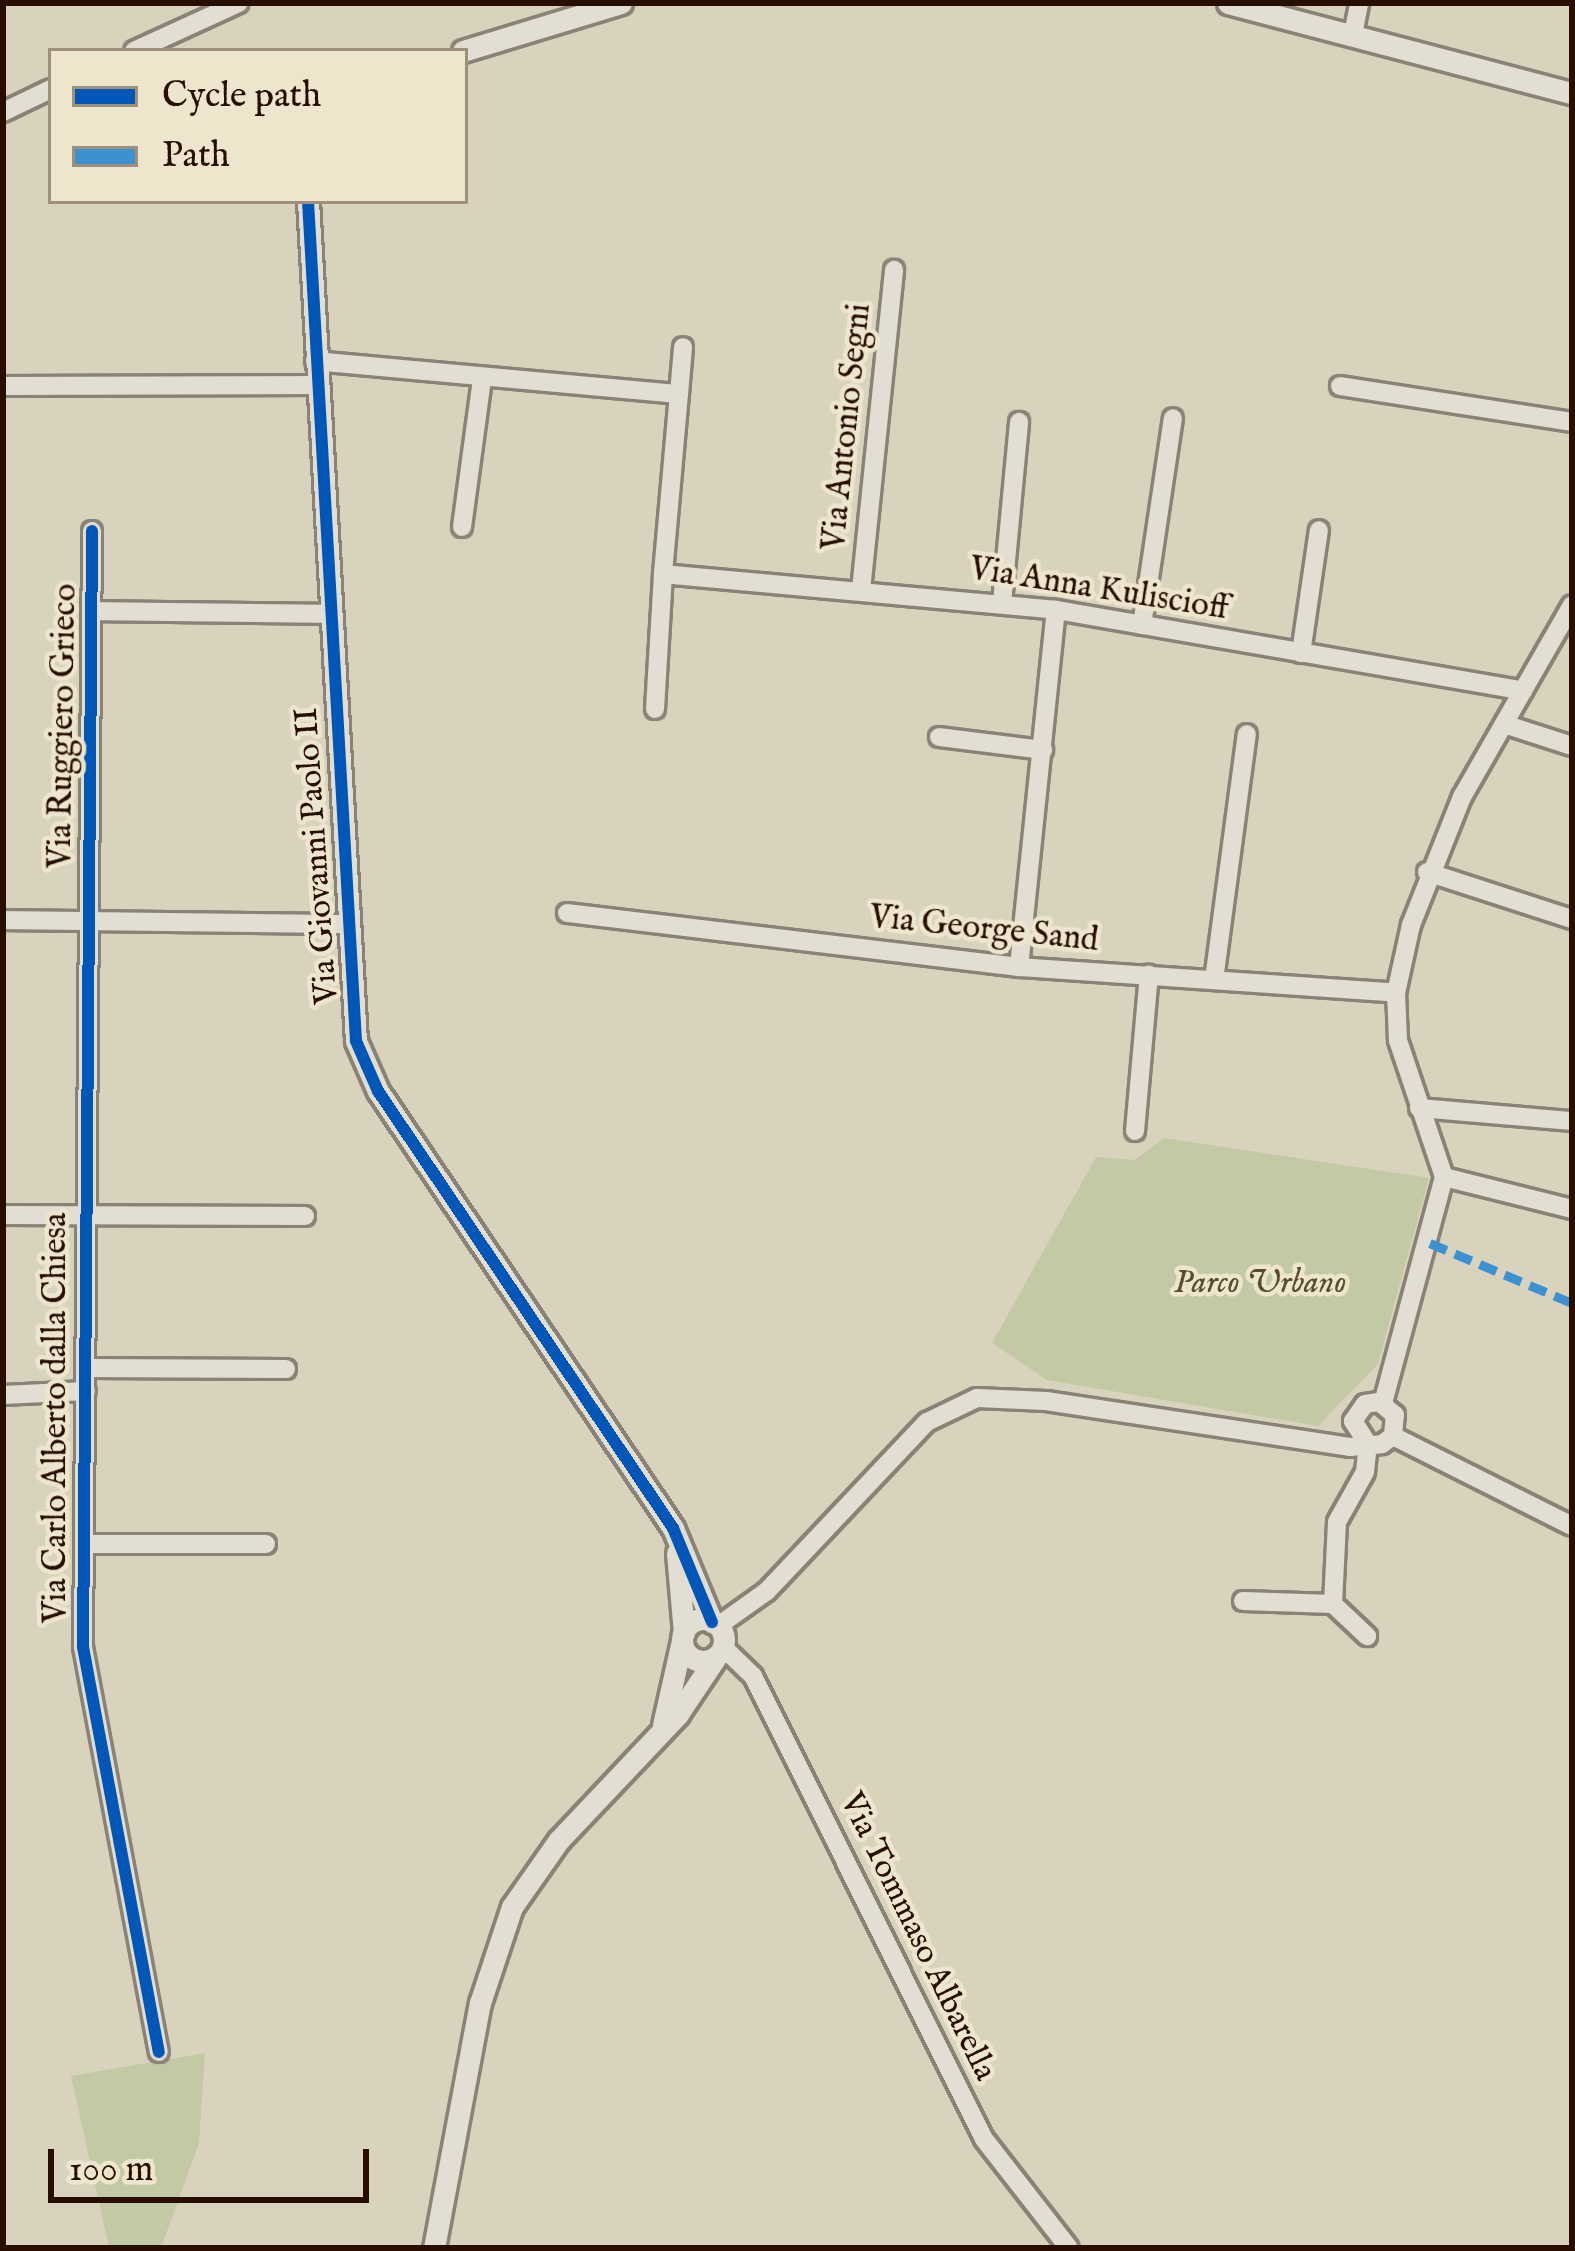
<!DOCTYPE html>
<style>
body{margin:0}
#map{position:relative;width:1575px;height:2251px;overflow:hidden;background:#d9d3bd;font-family:"IM FELL English",serif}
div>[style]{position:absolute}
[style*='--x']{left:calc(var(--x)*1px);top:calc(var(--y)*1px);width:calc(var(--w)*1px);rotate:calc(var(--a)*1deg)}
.green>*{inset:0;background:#c2c9a4}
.roads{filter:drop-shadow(3px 0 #8a8375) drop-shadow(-3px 0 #8a8375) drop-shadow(0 3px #8a8375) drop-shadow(0 -3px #8a8375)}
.minor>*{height:18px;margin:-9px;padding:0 9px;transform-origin:9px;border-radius:9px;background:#e2ded3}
.tertiary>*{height:21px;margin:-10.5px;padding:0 10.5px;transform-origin:10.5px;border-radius:10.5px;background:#e2ded3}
.tertiary>.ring{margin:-10.5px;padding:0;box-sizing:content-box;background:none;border:21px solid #e2ded3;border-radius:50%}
.quiet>*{height:9px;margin-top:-4.5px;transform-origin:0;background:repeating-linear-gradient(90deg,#3c92d0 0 18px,transparent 0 27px)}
.cycleway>*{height:12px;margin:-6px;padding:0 6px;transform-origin:6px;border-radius:6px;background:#0057b8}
span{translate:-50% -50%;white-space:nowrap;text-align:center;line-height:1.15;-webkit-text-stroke:9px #ede6cd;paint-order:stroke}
.street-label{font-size:33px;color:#280e00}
.park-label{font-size:33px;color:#584c32;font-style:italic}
.frame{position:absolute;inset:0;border:6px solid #280e00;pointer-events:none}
.legend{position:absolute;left:48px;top:48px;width:420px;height:156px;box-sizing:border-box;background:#ede6cd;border:3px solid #9e907b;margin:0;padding:15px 21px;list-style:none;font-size:36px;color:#280e00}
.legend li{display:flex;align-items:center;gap:24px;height:60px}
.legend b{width:60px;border:3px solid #9e907b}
.scale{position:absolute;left:48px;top:2149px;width:321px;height:54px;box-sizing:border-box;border:6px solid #280e00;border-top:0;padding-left:15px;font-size:36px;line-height:42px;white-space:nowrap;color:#280e00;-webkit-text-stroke:9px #ede6cd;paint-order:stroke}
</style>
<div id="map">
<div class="green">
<i style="clip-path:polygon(1164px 1138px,1429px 1178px,1378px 1364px,1318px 1426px,1047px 1380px,992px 1343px,1096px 1157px,1135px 1160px)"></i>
<i style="clip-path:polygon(205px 2053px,199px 2143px,161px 2248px,109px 2248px,71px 2076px)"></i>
</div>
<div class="roads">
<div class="minor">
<i style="--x:1353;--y:35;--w:33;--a:-79"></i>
<i style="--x:134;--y:51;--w:115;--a:-24.6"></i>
<i style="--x:3;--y:112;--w:53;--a:-25.6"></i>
<i style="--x:315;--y:361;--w:365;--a:5.2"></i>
<i style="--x:679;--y:394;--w:181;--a:95.1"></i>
<i style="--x:663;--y:574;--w:395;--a:5.2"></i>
<i style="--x:1056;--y:610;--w:474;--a:9.8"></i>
<i style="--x:3;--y:386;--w:313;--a:-0.2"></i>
<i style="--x:1340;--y:386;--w:235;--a:8.8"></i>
<i style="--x:679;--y:394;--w:47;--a:-85.1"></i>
<i style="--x:462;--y:527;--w:149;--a:-82.3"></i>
<i style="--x:92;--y:531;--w:1116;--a:90.46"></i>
<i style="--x:83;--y:1647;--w:412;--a:79.4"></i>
<i style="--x:861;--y:590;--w:322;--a:-84.1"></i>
<i style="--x:1002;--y:603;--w:182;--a:-84.6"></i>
<i style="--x:93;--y:611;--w:237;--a:0.7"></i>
<i style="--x:1142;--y:625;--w:209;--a:-81.5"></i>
<i style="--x:1301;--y:653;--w:124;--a:-81.7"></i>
<i style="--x:655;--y:709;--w:135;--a:-86.6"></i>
<i style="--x:1504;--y:724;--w:71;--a:17.9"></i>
<i style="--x:939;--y:737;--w:105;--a:7.1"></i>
<i style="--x:1427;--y:872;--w:152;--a:18"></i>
<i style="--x:567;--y:913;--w:455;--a:6.8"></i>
<i style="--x:1019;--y:967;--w:378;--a:3.9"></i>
<i style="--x:3;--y:920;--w:346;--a:0.7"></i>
<i style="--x:1019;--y:967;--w:359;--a:-84.1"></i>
<i style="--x:1214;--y:980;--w:248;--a:-82.4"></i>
<i style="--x:1419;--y:1108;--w:154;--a:4.9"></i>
<i style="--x:1135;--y:1131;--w:157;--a:-84.9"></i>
<i style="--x:1444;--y:1177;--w:132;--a:14"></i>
<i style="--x:3;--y:1215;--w:302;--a:0.2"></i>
<i style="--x:86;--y:1368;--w:200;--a:0.3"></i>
<i style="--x:3;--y:1395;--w:83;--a:-2.8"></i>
<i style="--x:1383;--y:1403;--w:234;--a:-74.9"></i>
<i style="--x:1444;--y:1177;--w:145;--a:-108.6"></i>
<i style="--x:1398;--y:1040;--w:47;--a:-92.4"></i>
<i style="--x:1396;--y:993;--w:70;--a:-77.6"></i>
<i style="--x:1411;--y:925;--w:138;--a:-68.3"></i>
<i style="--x:1462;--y:797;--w:221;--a:-60.2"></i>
<i style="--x:1393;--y:1436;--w:200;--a:26.7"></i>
<i style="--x:88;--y:1544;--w:178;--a:0"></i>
<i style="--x:1243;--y:1601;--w:90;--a:1.9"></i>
<i style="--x:1333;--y:1604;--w:82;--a:-87.2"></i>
<i style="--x:1337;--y:1522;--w:57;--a:-60.8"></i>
<i style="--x:1365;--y:1472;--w:28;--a:-84"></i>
<i style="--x:1333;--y:1604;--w:47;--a:43.3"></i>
<i style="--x:718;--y:1626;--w:60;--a:-35.5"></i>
<i style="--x:767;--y:1591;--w:233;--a:-46.6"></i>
<i style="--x:927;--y:1422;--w:55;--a:-25.6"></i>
<i style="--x:977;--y:1398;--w:69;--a:2.5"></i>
<i style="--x:1046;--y:1401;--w:307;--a:8.6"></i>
<i style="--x:1350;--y:1447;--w:32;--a:-5"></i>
<i style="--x:1382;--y:1444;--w:14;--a:-36"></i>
<i style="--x:1393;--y:1436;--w:21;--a:-85"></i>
<i style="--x:1395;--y:1415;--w:21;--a:-141"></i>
<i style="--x:1379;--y:1402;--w:14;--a:172"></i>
<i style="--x:1365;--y:1404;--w:21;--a:125"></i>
<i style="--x:1353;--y:1421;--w:27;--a:57"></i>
<i style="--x:723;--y:1647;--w:42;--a:44"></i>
<i style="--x:753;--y:1676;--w:517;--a:63.48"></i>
<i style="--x:984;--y:2139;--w:138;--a:52.1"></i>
</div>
<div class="tertiary">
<i style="--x:1228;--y:3;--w:356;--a:14.7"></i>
<i style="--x:463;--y:51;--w:165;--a:-16.9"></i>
<i style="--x:308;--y:201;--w:841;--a:86.73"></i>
<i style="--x:356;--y:1041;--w:55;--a:66.3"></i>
<i style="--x:378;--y:1091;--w:527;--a:55.98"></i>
<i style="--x:673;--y:1528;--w:102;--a:67.5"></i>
<i style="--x:677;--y:1553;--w:80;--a:85"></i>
<i class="ring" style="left:682px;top:1619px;width:21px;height:21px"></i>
<i style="--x:663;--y:1725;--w:86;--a:-77.3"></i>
<i style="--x:434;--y:2248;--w:249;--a:-79.4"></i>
<i style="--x:480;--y:2003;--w:101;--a:-71.6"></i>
<i style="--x:512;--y:1907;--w:82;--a:-55"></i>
<i style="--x:559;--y:1840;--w:173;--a:-46.6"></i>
<i style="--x:678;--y:1714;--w:69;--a:-56.3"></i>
</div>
</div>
<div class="quiet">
<i style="--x:1430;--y:1243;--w:154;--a:22.9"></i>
</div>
<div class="cycleway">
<i style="--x:308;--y:201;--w:841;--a:86.73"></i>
<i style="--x:356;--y:1041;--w:55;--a:66.3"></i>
<i style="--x:378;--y:1091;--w:527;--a:55.98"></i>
<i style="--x:673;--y:1528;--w:102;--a:67.5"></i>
<i style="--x:92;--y:531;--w:1116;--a:90.46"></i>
<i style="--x:83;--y:1647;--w:412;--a:79.4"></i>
</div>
<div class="street-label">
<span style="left:848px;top:427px;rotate:-84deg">Via Antonio Segni</span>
<span style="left:1099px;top:590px;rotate:9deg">Via Anna Kuliscioff</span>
<span style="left:64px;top:726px;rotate:-89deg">Via Ruggiero Grieco</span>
<span style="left:318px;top:856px;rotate:-94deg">Via Giovanni Paolo II</span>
<span style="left:984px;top:930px;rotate:6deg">Via George Sand</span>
<span style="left:57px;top:1418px;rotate:-90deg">Via Carlo Alberto dalla Chiesa</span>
<span style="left:917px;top:1937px;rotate:64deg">Via Tommaso Albarella</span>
</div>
<div class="park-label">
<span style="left:1260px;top:1284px">Parco Urbano</span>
</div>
<div class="frame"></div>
<ul class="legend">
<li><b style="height:15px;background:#0057b8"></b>Cycle path</li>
<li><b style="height:15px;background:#3c92d0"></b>Path</li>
</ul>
<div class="scale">100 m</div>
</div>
